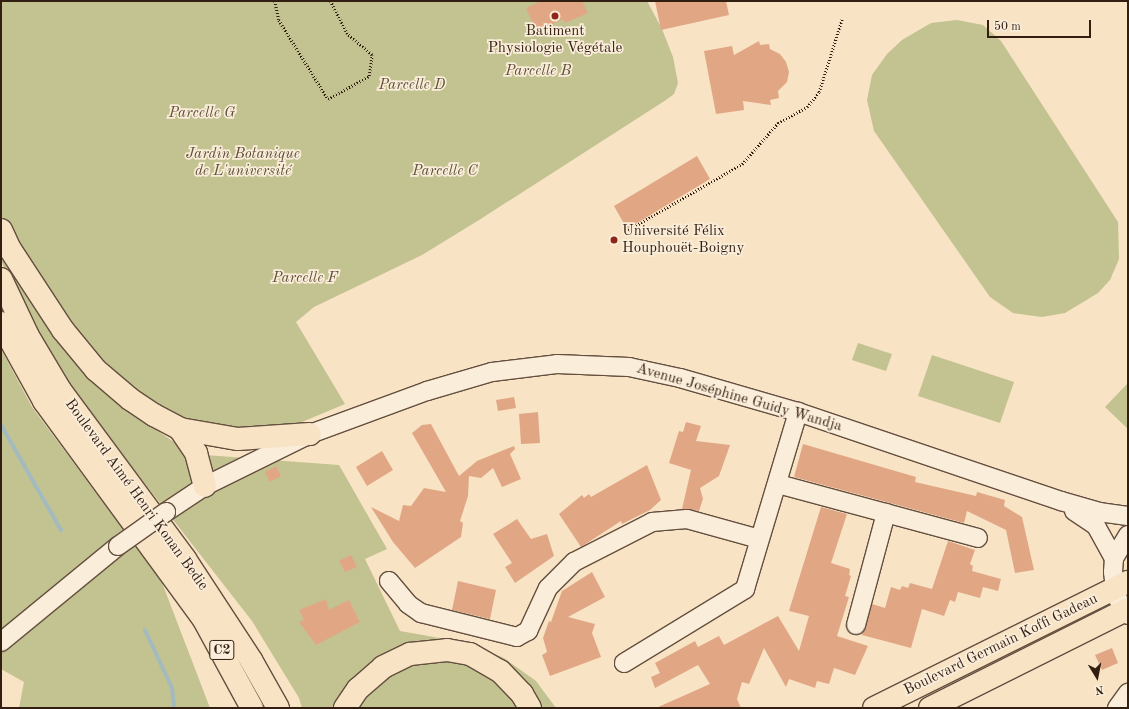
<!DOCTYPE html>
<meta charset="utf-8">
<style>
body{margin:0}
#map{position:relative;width:1129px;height:709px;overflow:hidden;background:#f8e3c5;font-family:"Old Standard TT",serif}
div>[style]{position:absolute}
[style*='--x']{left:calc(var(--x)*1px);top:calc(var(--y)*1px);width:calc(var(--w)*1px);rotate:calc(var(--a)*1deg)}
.green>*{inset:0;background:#c3c291}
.stream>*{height:4px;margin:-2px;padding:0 2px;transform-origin:2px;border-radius:2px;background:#a3bbbf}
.building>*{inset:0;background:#e1a785}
.path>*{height:2.5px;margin-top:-1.25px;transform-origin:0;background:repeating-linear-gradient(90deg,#331e12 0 1px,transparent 0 3px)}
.roads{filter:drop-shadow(1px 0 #644f3f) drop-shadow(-1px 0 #644f3f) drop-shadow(0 1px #644f3f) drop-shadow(0 -1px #644f3f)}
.minor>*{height:18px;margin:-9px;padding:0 9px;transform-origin:9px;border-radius:9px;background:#faedd9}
.major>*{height:22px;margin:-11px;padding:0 11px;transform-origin:11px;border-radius:11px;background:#f8e3c5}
.highway>*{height:22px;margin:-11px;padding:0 11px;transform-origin:11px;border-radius:11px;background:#f8e3c5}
.bridges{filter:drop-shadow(1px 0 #644f3f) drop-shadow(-1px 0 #644f3f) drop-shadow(0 1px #644f3f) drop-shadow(0 -1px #644f3f)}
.minor-bridge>*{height:18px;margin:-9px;padding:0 9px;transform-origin:9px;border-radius:9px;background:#faedd9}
.dots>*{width:11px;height:11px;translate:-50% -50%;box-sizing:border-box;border:2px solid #faedd9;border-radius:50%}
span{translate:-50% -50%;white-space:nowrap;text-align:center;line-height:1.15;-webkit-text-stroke:3.5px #faedd9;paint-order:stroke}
.shield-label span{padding:1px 3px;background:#faedd9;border:1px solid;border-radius:3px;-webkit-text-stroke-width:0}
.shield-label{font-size:14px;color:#331e12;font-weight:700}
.poi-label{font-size:15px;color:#331e12}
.left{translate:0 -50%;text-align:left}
.park-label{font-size:15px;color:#5e4f38;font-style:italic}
.street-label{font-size:15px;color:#331e12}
.frame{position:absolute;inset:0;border:2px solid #331e12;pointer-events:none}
.north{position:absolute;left:1077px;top:657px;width:40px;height:40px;-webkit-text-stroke:3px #faedd9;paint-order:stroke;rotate:170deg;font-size:11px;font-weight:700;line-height:16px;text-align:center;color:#331e12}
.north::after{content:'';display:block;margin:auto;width:14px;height:18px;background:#331e12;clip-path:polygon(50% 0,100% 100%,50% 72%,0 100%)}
.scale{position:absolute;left:987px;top:20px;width:104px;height:18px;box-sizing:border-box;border:2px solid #331e12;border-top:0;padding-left:5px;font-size:12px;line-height:14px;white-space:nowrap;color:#331e12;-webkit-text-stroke:3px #faedd9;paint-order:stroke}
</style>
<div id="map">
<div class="green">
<i style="clip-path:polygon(1px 1px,647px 1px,662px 29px,673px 57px,678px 83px,674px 94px,666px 100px,479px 220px,422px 255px,314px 307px,296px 322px,345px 404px,302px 422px,238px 433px,180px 420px,134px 394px,100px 363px,70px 325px,16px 244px,1px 215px)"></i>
<i style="clip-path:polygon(957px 20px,983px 25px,1001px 41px,1118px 222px,1119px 259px,1110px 280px,1098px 293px,1065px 313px,1042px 317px,1013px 313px,990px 297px,874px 131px,867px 100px,872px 75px,887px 54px,902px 40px,931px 23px)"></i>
<i style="clip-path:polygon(1px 245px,122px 407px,192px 454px,339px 465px,387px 549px,365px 559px,400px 631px,468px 643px,504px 658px,536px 681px,556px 708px,302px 708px,299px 698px,252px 621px,68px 385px,14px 293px,1px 260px)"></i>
<i style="clip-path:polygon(858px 343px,892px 354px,886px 371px,852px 360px)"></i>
<i style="clip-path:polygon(1px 349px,32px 407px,161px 580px,210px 708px,19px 708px,24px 682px,1px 669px)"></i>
<i style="clip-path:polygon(932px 355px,1014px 382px,1000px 423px,918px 396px)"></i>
<i style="clip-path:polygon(1128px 383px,1128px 429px,1105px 407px)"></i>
</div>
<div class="stream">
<i style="--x:1;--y:425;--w:121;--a:60.3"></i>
<i style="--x:145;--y:630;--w:64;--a:65"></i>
<i style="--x:172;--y:688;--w:20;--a:84"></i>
</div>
<div class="building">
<i style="clip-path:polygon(541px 1px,582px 1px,588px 13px,565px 23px,563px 19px,537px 32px,526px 8px)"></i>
<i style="clip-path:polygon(655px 1px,726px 1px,729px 15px,661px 30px)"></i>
<i style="clip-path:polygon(759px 41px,760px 45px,769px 44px,770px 49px,780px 54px,786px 62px,789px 72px,787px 82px,778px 91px,779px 98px,770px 100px,771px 105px,743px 101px,744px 110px,716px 114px,704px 51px,732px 46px,734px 55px)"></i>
<i style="clip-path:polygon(697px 156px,710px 179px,627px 229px,614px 206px)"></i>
<i style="clip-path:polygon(514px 397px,516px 408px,498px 411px,496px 400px)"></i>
<i style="clip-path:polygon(538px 412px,540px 443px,521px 444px,519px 414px)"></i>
<i style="clip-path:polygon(686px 422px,701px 426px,696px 441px,730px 445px,719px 476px,700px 488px,703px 499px,699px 511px,682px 509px,691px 470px,669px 463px,679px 431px,683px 432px)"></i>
<i style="clip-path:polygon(431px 424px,459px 476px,477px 461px,514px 446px,515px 449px,510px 454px,521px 479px,502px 487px,493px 468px,481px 478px,469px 476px,468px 496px,460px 521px,463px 523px,461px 537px,415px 568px,393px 542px,371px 507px,399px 521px,403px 505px,411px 506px,424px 488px,446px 492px,412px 433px,422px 425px)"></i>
<i style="clip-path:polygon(803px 444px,916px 477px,915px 482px,976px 496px,977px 492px,1005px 500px,1004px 506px,1022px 517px,1034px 570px,1015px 573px,1006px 530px,967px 511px,964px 523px,794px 477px)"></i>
<i style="clip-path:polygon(382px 451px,393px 470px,367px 486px,356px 467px)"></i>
<i style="clip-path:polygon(647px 465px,661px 500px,650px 510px,622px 524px,621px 521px,581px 547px,559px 514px,582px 495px,584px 498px,589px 494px,591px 497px)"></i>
<i style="clip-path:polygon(276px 466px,281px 476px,270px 482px,265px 472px)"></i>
<i style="clip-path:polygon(821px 507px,847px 514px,831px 563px,850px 569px,849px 575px,851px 576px,845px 596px,849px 597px,837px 636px,868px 646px,855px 675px,834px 668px,829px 684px,817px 681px,815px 688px,789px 679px,786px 687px,764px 648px,749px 684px,742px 682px,737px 699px,741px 708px,656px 708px,710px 684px,698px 665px,655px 688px,651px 677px,660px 673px,655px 663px,695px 641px,698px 647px,719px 636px,724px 645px,778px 616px,799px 651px,809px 616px,789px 611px)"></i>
<i style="clip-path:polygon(517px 519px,531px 539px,547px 534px,554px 556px,515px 583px,505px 567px,512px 563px,493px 534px)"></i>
<i style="clip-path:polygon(948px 541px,975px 550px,970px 564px,973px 566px,972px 571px,1001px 579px,998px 591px,983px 587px,980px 598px,958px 592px,955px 602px,950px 600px,944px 616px,922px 609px,911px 648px,862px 635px,872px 604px,885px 608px,891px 587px,900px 590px,902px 586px,908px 588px,910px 583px,932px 589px)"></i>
<i style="clip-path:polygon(351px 555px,357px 567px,345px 572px,339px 561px)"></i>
<i style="clip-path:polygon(592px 572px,605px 597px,568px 617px,595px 624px,592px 633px,601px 657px,550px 676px,542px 655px,547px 652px,543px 638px,549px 621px,551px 622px,562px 591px)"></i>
<i style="clip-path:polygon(458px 581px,496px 590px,490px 619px,452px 610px)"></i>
<i style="clip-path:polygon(326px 599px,329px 610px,349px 600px,360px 622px,316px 645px,299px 622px,304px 620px,299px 610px)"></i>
<i style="clip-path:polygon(1112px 648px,1118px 663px,1102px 670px,1095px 655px)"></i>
</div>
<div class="path">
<i style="--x:275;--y:1;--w:19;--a:78"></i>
<i style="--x:279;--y:20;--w:93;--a:58.2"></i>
<i style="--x:328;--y:99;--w:47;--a:-29.3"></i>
<i style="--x:369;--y:76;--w:21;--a:-82"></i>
<i style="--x:372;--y:55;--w:33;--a:-140"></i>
<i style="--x:347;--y:34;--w:37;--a:-117"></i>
<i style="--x:628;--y:230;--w:132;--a:-30.1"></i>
<i style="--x:742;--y:164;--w:55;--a:-48.7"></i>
<i style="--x:778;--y:123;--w:33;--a:-29"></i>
<i style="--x:807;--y:107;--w:19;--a:-51"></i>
<i style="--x:819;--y:92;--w:77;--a:-72.5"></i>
</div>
<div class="roads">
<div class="minor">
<i style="--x:778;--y:484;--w:207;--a:15.1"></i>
<i style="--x:1074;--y:511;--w:27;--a:34"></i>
<i style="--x:1096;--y:526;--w:37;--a:61"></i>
<i style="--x:166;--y:512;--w:47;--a:-33.7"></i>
<i style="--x:205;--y:486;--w:117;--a:-26.3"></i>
<i style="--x:310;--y:434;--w:125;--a:-20.2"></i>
<i style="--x:427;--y:391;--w:68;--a:-16.3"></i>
<i style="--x:492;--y:372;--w:65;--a:-7"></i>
<i style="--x:557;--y:364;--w:72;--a:2.4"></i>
<i style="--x:629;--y:367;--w:52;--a:12.2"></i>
<i style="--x:680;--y:378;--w:123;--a:16.1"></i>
<i style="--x:798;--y:412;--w:278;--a:18.7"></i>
<i style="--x:1061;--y:501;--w:40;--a:16"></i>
<i style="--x:1099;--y:512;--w:29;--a:8"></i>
<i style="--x:1128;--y:535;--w:27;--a:121"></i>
<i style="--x:1114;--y:558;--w:14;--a:94"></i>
<i style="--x:1113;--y:572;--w:24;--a:83"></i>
<i style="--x:1116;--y:596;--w:22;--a:58"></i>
<i style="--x:389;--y:581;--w:30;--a:50"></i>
<i style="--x:408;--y:604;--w:16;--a:35"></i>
<i style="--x:421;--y:613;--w:99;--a:14"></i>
<i style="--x:517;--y:637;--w:13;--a:-29"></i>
<i style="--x:528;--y:631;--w:47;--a:-65.1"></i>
<i style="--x:548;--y:588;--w:37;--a:-45"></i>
<i style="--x:574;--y:562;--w:88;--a:-27.1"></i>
<i style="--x:652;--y:522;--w:35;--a:-5"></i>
<i style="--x:687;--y:519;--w:75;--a:15.5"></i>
<i style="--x:856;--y:625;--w:116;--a:-75"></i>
<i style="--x:1;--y:642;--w:151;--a:-39.4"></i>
<i style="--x:624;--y:663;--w:142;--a:-31.4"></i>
<i style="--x:745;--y:589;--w:185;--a:-73.3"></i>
<i style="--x:1117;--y:708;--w:19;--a:-54"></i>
</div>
<div class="major">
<i style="--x:874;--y:708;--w:284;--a:-26.4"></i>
<i style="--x:930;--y:708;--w:221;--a:-26.6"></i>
</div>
<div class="highway">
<i style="--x:1;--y:230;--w:21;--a:65"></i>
<i style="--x:10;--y:249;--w:97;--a:56.8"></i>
<i style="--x:63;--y:330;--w:52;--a:50.5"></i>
<i style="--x:96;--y:370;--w:45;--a:40.5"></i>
<i style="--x:130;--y:399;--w:29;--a:34"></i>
<i style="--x:154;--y:415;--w:30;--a:28"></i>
<i style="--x:180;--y:429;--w:59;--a:9.8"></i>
<i style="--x:238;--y:439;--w:72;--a:-4"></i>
<i style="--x:1;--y:279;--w:63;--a:64.7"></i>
<i style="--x:28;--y:336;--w:63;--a:59.3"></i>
<i style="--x:60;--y:390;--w:210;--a:53.5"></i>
<i style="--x:185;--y:559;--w:121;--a:56.8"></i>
<i style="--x:251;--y:660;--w:55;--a:60.6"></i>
<i style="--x:1;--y:323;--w:89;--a:61.1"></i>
<i style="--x:44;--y:401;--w:271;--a:53.8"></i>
<i style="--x:204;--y:620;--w:100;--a:61.4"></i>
<i style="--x:180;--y:429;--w:29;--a:56"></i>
<i style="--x:196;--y:453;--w:34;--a:75"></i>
<i style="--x:345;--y:708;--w:23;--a:-56"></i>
<i style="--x:358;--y:689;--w:33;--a:-41"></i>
<i style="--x:383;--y:667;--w:30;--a:-26"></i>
<i style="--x:410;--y:654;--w:37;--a:-6"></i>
<i style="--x:447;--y:650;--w:23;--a:10"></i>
<i style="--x:470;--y:654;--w:34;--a:30"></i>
<i style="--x:500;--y:671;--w:32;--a:46"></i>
<i style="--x:522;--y:694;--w:16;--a:60"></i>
</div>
</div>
<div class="bridges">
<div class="minor-bridge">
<i style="--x:118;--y:546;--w:59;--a:-35.3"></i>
</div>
</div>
<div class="dots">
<i style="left:555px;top:16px;background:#8f2418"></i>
<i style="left:614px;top:240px;background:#8f2418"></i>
</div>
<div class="shield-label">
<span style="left:222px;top:650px">C2</span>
</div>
<div class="poi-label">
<span style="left:555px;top:40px">Batiment<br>Physiologie Végétale</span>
<span class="left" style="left:622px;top:240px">Université Félix<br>Houphouët-Boigny</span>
</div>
<div class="park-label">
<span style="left:538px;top:72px">Parcelle B</span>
<span style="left:412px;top:86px">Parcelle D</span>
<span style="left:202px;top:114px">Parcelle G</span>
<span style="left:243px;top:163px">Jardin Botanique<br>de L'université</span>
<span style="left:445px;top:172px">Parcelle C</span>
<span style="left:305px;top:279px">Parcelle F</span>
</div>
<div class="street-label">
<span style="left:739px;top:398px;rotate:16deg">Avenue Joséphine Guidy Wandja</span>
<span style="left:136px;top:495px;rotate:54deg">Boulevard Aimé Henri Konan Bedie</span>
<span style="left:1001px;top:645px;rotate:-26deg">Boulevard Germain Koffi Gadeau</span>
</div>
<div class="frame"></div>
<div class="north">N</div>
<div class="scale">50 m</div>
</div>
